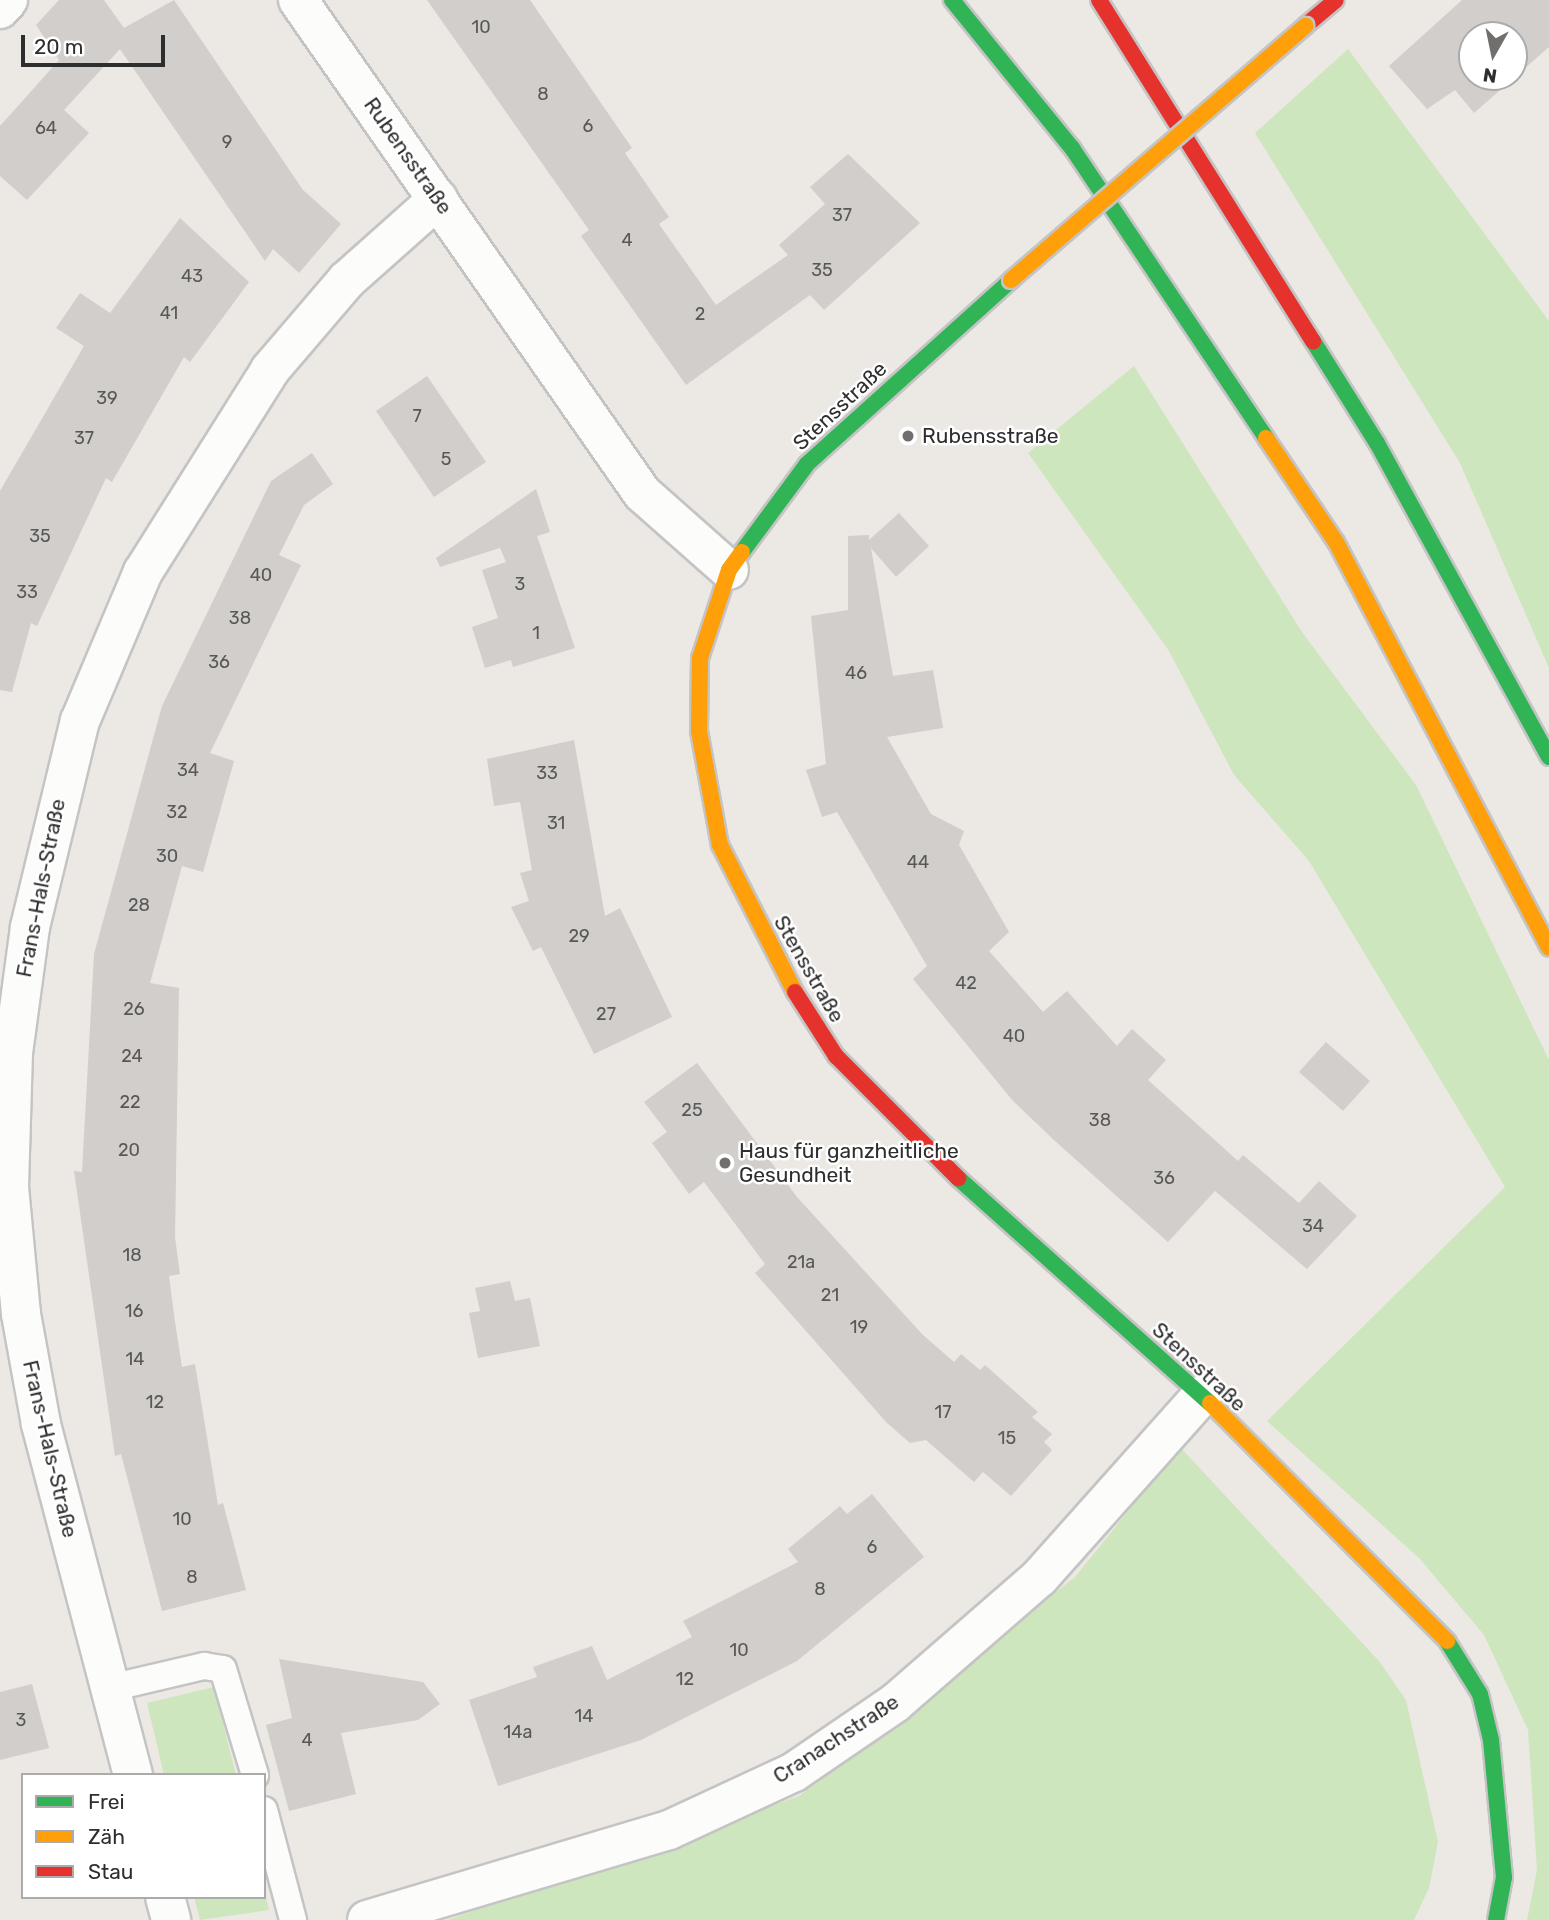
<!DOCTYPE html>
<meta charset="utf-8">
<style>
body{margin:0}
#map{position:relative;width:1549px;height:1920px;overflow:hidden;background:#ece8e4;font-family:Rubik,sans-serif}
div>[style]{position:absolute}
[style*='--x']{left:calc(var(--x)*1px);top:calc(var(--y)*1px);width:calc(var(--w)*1px);rotate:calc(var(--a)*1deg)}
.green>*{inset:0;background:#cee6be}
.building>*{inset:0;background:#d1cecb}
.roads{filter:drop-shadow(2px 0 #c5c4c5) drop-shadow(-2px 0 #c5c4c5) drop-shadow(0 2px #c5c4c5) drop-shadow(0 -2px #c5c4c5)}
.lane>*{height:26px;margin:-13px;padding:0 13px;transform-origin:13px;border-radius:13px;background:#fcfcfb}
.street>*{height:38px;margin:-19px;padding:0 19px;transform-origin:19px;border-radius:19px;background:#fcfcfb}
.fast>*{height:16px;margin:-8px;padding:0 8px;transform-origin:8px;border-radius:8px;background:#30b455}
.slow>*{height:16px;margin:-8px;padding:0 8px;transform-origin:8px;border-radius:8px;background:#ff9f0a}
.jam>*{height:16px;margin:-8px;padding:0 8px;transform-origin:8px;border-radius:8px;background:#e5322d}
.bridges{filter:drop-shadow(2px 0 #c5c4c5) drop-shadow(-2px 0 #c5c4c5) drop-shadow(0 2px #c5c4c5) drop-shadow(0 -2px #c5c4c5)}
.slow-bridge>*{height:16px;margin:-8px;padding:0 8px;transform-origin:8px;border-radius:8px;background:#ff9f0a}
.dots>*{width:19px;height:19px;translate:-50% -50%;box-sizing:border-box;border:4px solid #fff;border-radius:50%}
span{translate:-50% -50%;white-space:nowrap;text-align:center;line-height:1.15;-webkit-text-stroke:5px #fff;paint-order:stroke}
.number-label{font-size:18px;color:#585857}
.number-label span{-webkit-text-stroke-width:0}
.street-label{font-size:21px;color:#2e2e2e}
.poi-label{font-size:21px;color:#2e2e2e}
.left{translate:0 -50%;text-align:left}
.legend{position:absolute;left:21px;top:1773px;width:245px;height:126px;box-sizing:border-box;background:#fff;border:2px solid #ababab;margin:0;padding:9px 12px;list-style:none;font-size:21px;color:#2e2e2e}
.legend li{display:flex;align-items:center;gap:14px;height:35px}
.legend b{width:35px;border:2px solid #ababab}
.north{position:absolute;left:1458px;top:21px;width:70px;height:70px;box-sizing:border-box;background:#fff;border:2px solid #ababab;border-radius:50%;rotate:189deg;font-size:19px;font-weight:700;line-height:28px;text-align:center;color:#2e2e2e}
.north::after{content:'';display:block;margin:auto;width:24px;height:32px;background:#706f6e;clip-path:polygon(50% 0,100% 100%,50% 72%,0 100%)}
.scale{position:absolute;left:21px;top:35px;width:144px;height:32px;box-sizing:border-box;border:4px solid #2e2e2e;border-top:0;padding-left:9px;font-size:21px;line-height:24px;white-space:nowrap;color:#2e2e2e;-webkit-text-stroke:5px #fff;paint-order:stroke}
</style>
<div id="map">
<div class="green">
<i style="clip-path:polygon(1348px 49px,1549px 321px,1549px 668px,1460px 463px,1255px 133px)"></i>
<i style="clip-path:polygon(1134px 366px,1302px 632px,1416px 785px,1549px 1060px,1549px 1920px,1527px 1920px,1537px 1870px,1528px 1730px,1484px 1635px,1420px 1559px,1267px 1421px,1505px 1187px,1309px 861px,1234px 775px,1169px 651px,1028px 453px)"></i>
<i style="clip-path:polygon(1180px 1447px,1379px 1661px,1406px 1700px,1438px 1842px,1429px 1888px,1414px 1920px,447px 1920px,799px 1796px,1075px 1577px)"></i>
<i style="clip-path:polygon(214px 1687px,236px 1775px,164px 1775px,147px 1703px)"></i>
<i style="clip-path:polygon(264px 1890px,269px 1910px,200px 1920px,194px 1897px,264px 1897px)"></i>
</div>
<div class="building">
<i style="clip-path:polygon(59px 0,104px 0,124px 28px,174px 0,303px 190px,341px 224px,299px 273px,273px 249px,265px 261px,120px 49px,64px 110px,89px 133px,27px 200px,0 176px,0 126px,59px 60px,36px 25px)"></i>
<i style="clip-path:polygon(427px 0,530px 0,632px 148px,625px 153px,669px 217px,659px 224px,716px 305px,788px 255px,779px 245px,825px 204px,810px 187px,848px 154px,920px 223px,824px 310px,810px 295px,686px 385px,581px 236px,589px 230px)"></i>
<i style="clip-path:polygon(evenodd,1462px 0,1549px 0,1549px 47px,1474px 113px,1455px 90px,1427px 109px,1389px 66px,1462px 0,1472px 35px,1514px 35px,1514px 77px,1472px 77px,1472px 35px)"></i>
<i style="clip-path:polygon(180px 218px,249px 282px,190px 362px,184px 357px,112px 482px,106px 478px,37px 626px,31px 623px,12px 692px,0 690px,0 491px,84px 346px,56px 328px,80px 293px,110px 313px)"></i>
<i style="clip-path:polygon(427px 376px,486px 462px,434px 497px,376px 411px)"></i>
<i style="clip-path:polygon(312px 453px,333px 484px,304px 505px,279px 555px,301px 565px,210px 753px,234px 761px,203px 872px,182px 866px,150px 983px,179px 988px,175px 1237px,180px 1274px,169px 1276px,175px 1322px,182px 1367px,195px 1364px,218px 1505px,223px 1503px,246px 1590px,162px 1611px,121px 1454px,115px 1456px,74px 1171px,82px 1172px,94px 954px,162px 706px,271px 481px)"></i>
<i style="clip-path:polygon(536px 489px,550px 532px,537px 536px,575px 648px,513px 667px,511px 660px,485px 668px,472px 627px,498px 618px,482px 570px,506px 562px,500px 548px,440px 567px,436px 558px)"></i>
<i style="clip-path:polygon(899px 513px,929px 546px,896px 577px,871px 548px,893px 676px,933px 670px,943px 728px,887px 737px,931px 814px,964px 831px,959px 845px,1009px 932px,989px 951px,1043px 1012px,1067px 991px,1117px 1046px,1132px 1029px,1166px 1060px,1148px 1080px,1238px 1161px,1243px 1155px,1299px 1203px,1319px 1181px,1357px 1216px,1307px 1269px,1215px 1191px,1168px 1242px,1055px 1141px,1013px 1101px,913px 979px,927px 966px,837px 812px,822px 817px,806px 770px,826px 764px,811px 616px,848px 610px,848px 536px,869px 535px,869px 540px)"></i>
<i style="clip-path:polygon(574px 740px,605px 916px,620px 908px,672px 1017px,594px 1054px,541px 947px,533px 951px,511px 907px,529px 901px,520px 873px,532px 870px,520px 802px,494px 806px,487px 759px)"></i>
<i style="clip-path:polygon(1326px 1042px,1370px 1081px,1343px 1111px,1299px 1072px)"></i>
<i style="clip-path:polygon(697px 1063px,797px 1197px,923px 1335px,954px 1362px,961px 1354px,980px 1370px,985px 1365px,1038px 1412px,1032px 1417px,1052px 1434px,1044px 1442px,1052px 1450px,1011px 1496px,983px 1472px,974px 1482px,926px 1440px,910px 1443px,886px 1422px,755px 1273px,765px 1264px,704px 1182px,689px 1194px,652px 1143px,667px 1132px,644px 1102px)"></i>
<i style="clip-path:polygon(510px 1281px,515px 1301px,530px 1298px,540px 1346px,478px 1358px,469px 1313px,480px 1311px,475px 1288px)"></i>
<i style="clip-path:polygon(872px 1494px,924px 1557px,797px 1661px,641px 1740px,498px 1786px,469px 1700px,537px 1677px,533px 1667px,592px 1646px,607px 1680px,692px 1637px,683px 1621px,798px 1562px,788px 1549px,840px 1506px,847px 1514px)"></i>
<i style="clip-path:polygon(279px 1659px,423px 1682px,440px 1704px,418px 1720px,341px 1733px,356px 1794px,289px 1811px,266px 1725px,292px 1718px)"></i>
<i style="clip-path:polygon(32px 1684px,49px 1748px,0 1760px,0 1692px)"></i>
</div>
<div class="roads">
<div class="lane">
<i style="--x:110;--y:1688;--w:97;--a:-13.2"></i>
<i style="--x:204;--y:1666;--w:19;--a:9"></i>
<i style="--x:223;--y:1669;--w:111;--a:73.2"></i>
<i style="--x:264;--y:1810;--w:114;--a:75.2"></i>
</div>
<div class="street">
<i style="--x:298;--y:0;--w:601;--a:55.09"></i>
<i style="--x:642;--y:493;--w:116;--a:41.5"></i>
<i style="--x:0;--y:9;--w:12;--a:-48"></i>
<i style="--x:133;--y:1775;--w:363;--a:-104.7"></i>
<i style="--x:41;--y:1424;--w:112;--a:-100.3"></i>
<i style="--x:21;--y:1314;--w:128;--a:-95.4"></i>
<i style="--x:9;--y:1187;--w:134;--a:-88.3"></i>
<i style="--x:13;--y:1053;--w:127;--a:-82.3"></i>
<i style="--x:30;--y:927;--w:212;--a:-76.4"></i>
<i style="--x:80;--y:721;--w:162;--a:-67.1"></i>
<i style="--x:143;--y:572;--w:239;--a:-57.8"></i>
<i style="--x:270;--y:370;--w:118;--a:-49.5"></i>
<i style="--x:347;--y:280;--w:122;--a:-41.7"></i>
<i style="--x:165;--y:1897;--w:24;--a:75"></i>
<i style="--x:367;--y:1920;--w:315;--a:-16.6"></i>
<i style="--x:669;--y:1830;--w:138;--a:-24.9"></i>
<i style="--x:794;--y:1772;--w:122;--a:-34.3"></i>
<i style="--x:895;--y:1703;--w:191;--a:-41"></i>
<i style="--x:1039;--y:1578;--w:245;--a:-48.3"></i>
</div>
<div class="fast">
<i style="--x:952;--y:0;--w:191;--a:51"></i>
<i style="--x:1072;--y:148;--w:349;--a:56.2"></i>
<i style="--x:1313;--y:341;--w:120;--a:57.9"></i>
<i style="--x:1377;--y:443;--w:358;--a:61.3"></i>
<i style="--x:742;--y:552;--w:109;--a:-53.5"></i>
<i style="--x:807;--y:464;--w:275;--a:-42"></i>
<i style="--x:958;--y:1178;--w:338;--a:41.8"></i>
<i style="--x:1447;--y:1641;--w:62;--a:58.1"></i>
<i style="--x:1480;--y:1694;--w:47;--a:76.6"></i>
<i style="--x:1491;--y:1740;--w:138;--a:84.6"></i>
<i style="--x:1504;--y:1877;--w:44;--a:100.5"></i>
</div>
<div class="slow">
<i style="--x:1266;--y:438;--w:125;--a:56.1"></i>
<i style="--x:1336;--y:542;--w:458;--a:62.3"></i>
<i style="--x:742;--y:552;--w:22;--a:126"></i>
<i style="--x:729;--y:570;--w:93;--a:108.2"></i>
<i style="--x:700;--y:658;--w:73;--a:90.8"></i>
<i style="--x:699;--y:731;--w:116;--a:79.6"></i>
<i style="--x:720;--y:845;--w:165;--a:63"></i>
<i style="--x:1210;--y:1403;--w:336;--a:45.1"></i>
</div>
<div class="jam">
<i style="--x:1099;--y:0;--w:403;--a:57.9"></i>
<i style="--x:1305;--y:26;--w:40;--a:-40"></i>
<i style="--x:795;--y:992;--w:76;--a:57.4"></i>
<i style="--x:836;--y:1056;--w:173;--a:45"></i>
</div>
</div>
<div class="bridges">
<div class="slow-bridge">
<i style="--x:1011;--y:280;--w:389;--a:-40.8"></i>
</div>
</div>
<div class="dots">
<i style="left:908px;top:436px;background:#706f6e"></i>
<i style="left:725px;top:1163px;background:#706f6e"></i>
</div>
<div class="number-label">
<span style="left:481px;top:27px">10</span>
<span style="left:543px;top:94px">8</span>
<span style="left:588px;top:126px">6</span>
<span style="left:46px;top:128px">64</span>
<span style="left:227px;top:142px">9</span>
<span style="left:842px;top:215px">37</span>
<span style="left:627px;top:240px">4</span>
<span style="left:822px;top:270px">35</span>
<span style="left:192px;top:276px">43</span>
<span style="left:169px;top:313px">41</span>
<span style="left:700px;top:314px">2</span>
<span style="left:107px;top:398px">39</span>
<span style="left:417px;top:416px">7</span>
<span style="left:84px;top:438px">37</span>
<span style="left:446px;top:459px">5</span>
<span style="left:40px;top:536px">35</span>
<span style="left:261px;top:575px">40</span>
<span style="left:520px;top:584px">3</span>
<span style="left:27px;top:592px">33</span>
<span style="left:240px;top:618px">38</span>
<span style="left:536px;top:633px">1</span>
<span style="left:219px;top:662px">36</span>
<span style="left:856px;top:673px">46</span>
<span style="left:188px;top:770px">34</span>
<span style="left:547px;top:773px">33</span>
<span style="left:177px;top:812px">32</span>
<span style="left:556px;top:823px">31</span>
<span style="left:167px;top:856px">30</span>
<span style="left:918px;top:862px">44</span>
<span style="left:139px;top:905px">28</span>
<span style="left:579px;top:936px">29</span>
<span style="left:966px;top:983px">42</span>
<span style="left:134px;top:1009px">26</span>
<span style="left:606px;top:1014px">27</span>
<span style="left:1014px;top:1036px">40</span>
<span style="left:132px;top:1056px">24</span>
<span style="left:130px;top:1102px">22</span>
<span style="left:692px;top:1110px">25</span>
<span style="left:1100px;top:1120px">38</span>
<span style="left:129px;top:1150px">20</span>
<span style="left:1164px;top:1178px">36</span>
<span style="left:1313px;top:1226px">34</span>
<span style="left:132px;top:1255px">18</span>
<span style="left:801px;top:1262px">21a</span>
<span style="left:830px;top:1295px">21</span>
<span style="left:134px;top:1311px">16</span>
<span style="left:859px;top:1327px">19</span>
<span style="left:135px;top:1359px">14</span>
<span style="left:155px;top:1402px">12</span>
<span style="left:943px;top:1412px">17</span>
<span style="left:1007px;top:1438px">15</span>
<span style="left:182px;top:1519px">10</span>
<span style="left:872px;top:1547px">6</span>
<span style="left:192px;top:1577px">8</span>
<span style="left:820px;top:1589px">8</span>
<span style="left:739px;top:1650px">10</span>
<span style="left:685px;top:1679px">12</span>
<span style="left:584px;top:1716px">14</span>
<span style="left:21px;top:1720px">3</span>
<span style="left:518px;top:1732px">14a</span>
<span style="left:307px;top:1740px">4</span>
</div>
<div class="street-label">
<span style="left:408px;top:156px;rotate:55deg">Rubensstraße</span>
<span style="left:840px;top:406px;rotate:-43deg">Stensstraße</span>
<span style="left:41px;top:888px;rotate:-79deg">Frans-Hals-Straße</span>
<span style="left:809px;top:969px;rotate:60deg">Stensstraße</span>
<span style="left:1199px;top:1367px;rotate:43deg">Stensstraße</span>
<span style="left:50px;top:1449px;rotate:77deg">Frans-Hals-Straße</span>
<span style="left:836px;top:1739px;rotate:-33deg">Cranachstraße</span>
</div>
<div class="poi-label">
<span class="left" style="left:922px;top:436px">Rubensstraße</span>
<span class="left" style="left:739px;top:1163px">Haus für ganzheitliche<br>Gesundheit</span>
</div>
<ul class="legend">
<li><b style="height:9px;background:#30b455"></b>Frei</li>
<li><b style="height:9px;background:#ff9f0a"></b>Zäh</li>
<li><b style="height:9px;background:#e5322d"></b>Stau</li>
</ul>
<div class="north">N</div>
<div class="scale">20 m</div>
</div>
